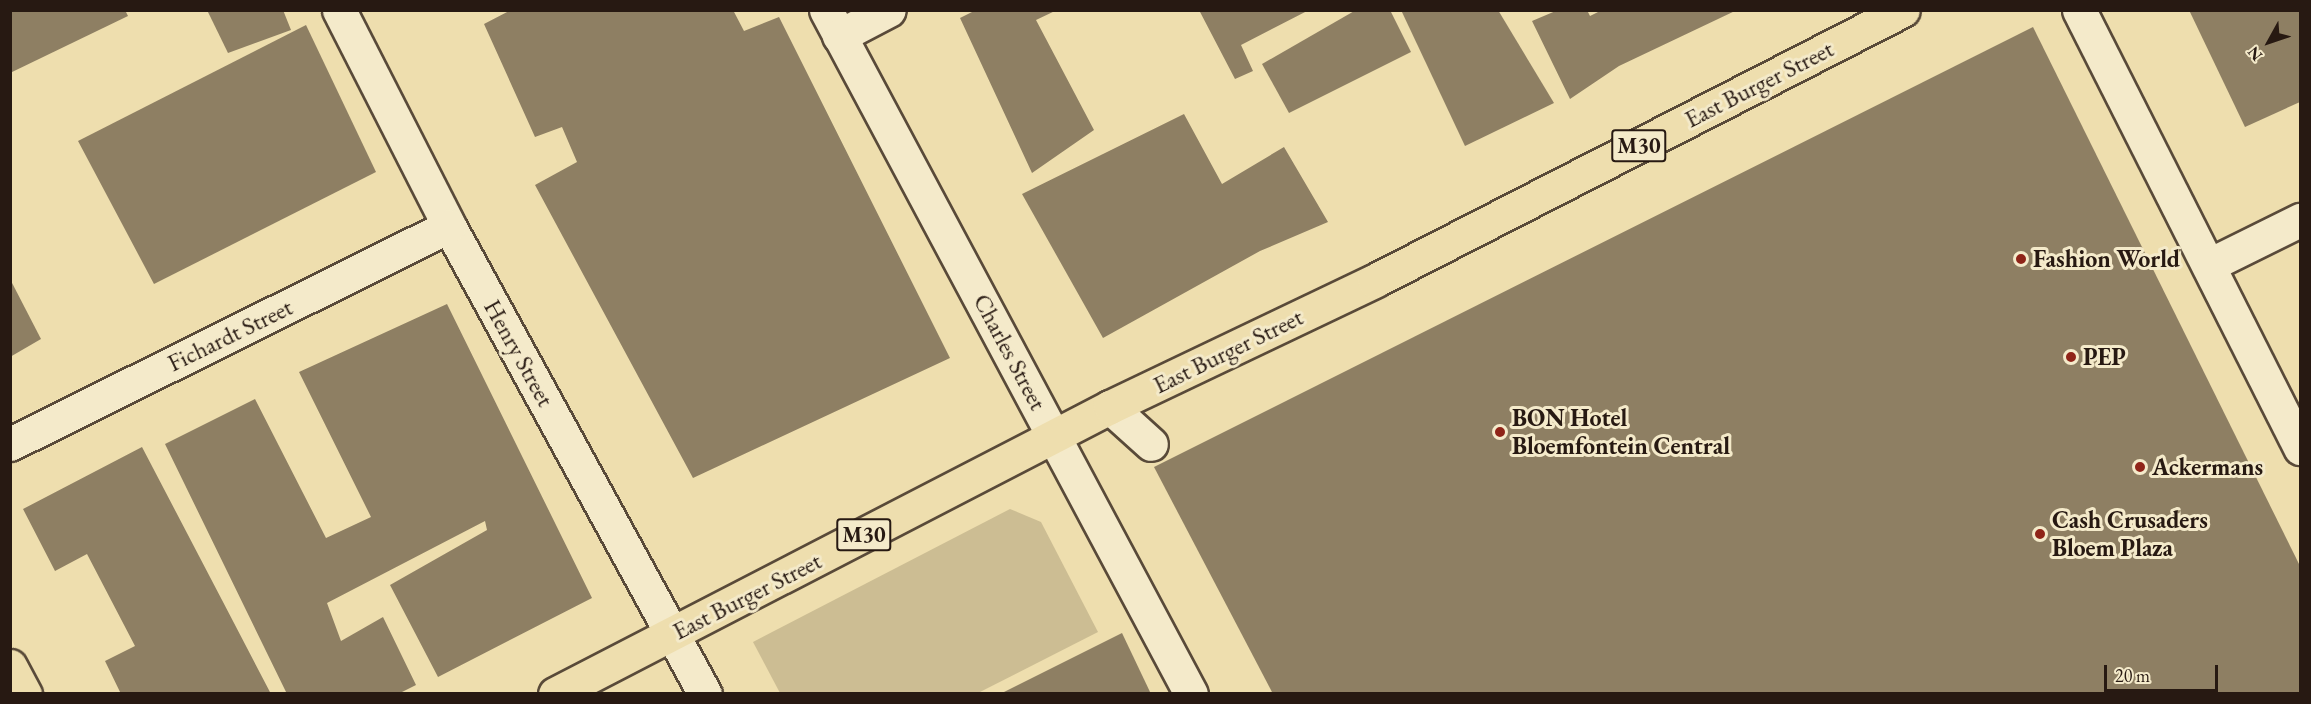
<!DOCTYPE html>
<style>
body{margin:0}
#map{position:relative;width:2311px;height:704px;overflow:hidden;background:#eedeae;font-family:"EB Garamond",serif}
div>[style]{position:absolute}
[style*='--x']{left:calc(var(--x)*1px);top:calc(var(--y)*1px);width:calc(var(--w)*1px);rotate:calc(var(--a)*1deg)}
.green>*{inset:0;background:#ccbd93}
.building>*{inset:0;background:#8e7f63}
.roads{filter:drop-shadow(2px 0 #594a39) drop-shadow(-2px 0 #594a39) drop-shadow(0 2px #594a39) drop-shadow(0 -2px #594a39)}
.minor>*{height:33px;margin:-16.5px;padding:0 16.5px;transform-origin:16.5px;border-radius:16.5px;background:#f4eaca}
.major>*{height:33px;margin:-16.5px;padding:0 16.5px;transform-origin:16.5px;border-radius:16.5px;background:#eedeae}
.highway>*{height:33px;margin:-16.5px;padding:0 16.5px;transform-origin:16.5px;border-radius:16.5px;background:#eedeae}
.dots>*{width:16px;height:16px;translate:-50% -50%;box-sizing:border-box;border:3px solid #f4eaca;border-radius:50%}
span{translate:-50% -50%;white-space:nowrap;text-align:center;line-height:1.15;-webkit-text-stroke:6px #f4eaca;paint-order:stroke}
.shield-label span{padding:2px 4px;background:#f4eaca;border:2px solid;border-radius:4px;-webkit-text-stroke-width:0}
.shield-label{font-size:22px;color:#271912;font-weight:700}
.street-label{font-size:24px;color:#271912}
.poi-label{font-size:24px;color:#271912;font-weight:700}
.left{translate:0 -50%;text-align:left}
.frame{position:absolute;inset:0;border:12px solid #271912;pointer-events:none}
.north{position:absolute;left:2239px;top:12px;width:60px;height:60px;-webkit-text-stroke:4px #f4eaca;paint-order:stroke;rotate:230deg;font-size:16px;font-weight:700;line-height:24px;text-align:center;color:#271912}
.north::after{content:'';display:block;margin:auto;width:21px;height:27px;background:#271912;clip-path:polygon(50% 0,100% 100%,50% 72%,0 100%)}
.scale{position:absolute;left:2104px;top:665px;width:114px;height:27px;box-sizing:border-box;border:3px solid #271912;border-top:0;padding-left:8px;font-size:18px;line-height:21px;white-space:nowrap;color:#271912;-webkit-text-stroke:4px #f4eaca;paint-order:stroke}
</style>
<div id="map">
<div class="green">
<i style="clip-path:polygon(1010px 509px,1041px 522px,1098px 632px,978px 693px,780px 693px,753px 642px)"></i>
</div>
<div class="building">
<i style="clip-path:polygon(10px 10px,125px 10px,128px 16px,10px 73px)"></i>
<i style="clip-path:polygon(207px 10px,283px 10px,291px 30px,228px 53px)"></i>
<i style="clip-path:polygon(511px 10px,733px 10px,744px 31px,779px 17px,950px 358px,693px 478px,535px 185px,577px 162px,562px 127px,535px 137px,484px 24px)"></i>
<i style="clip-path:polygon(976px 10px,1057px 10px,1036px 20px,1094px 130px,1032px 173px,960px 18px)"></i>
<i style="clip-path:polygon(1199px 10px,1309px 10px,1241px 45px,1253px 71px,1235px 79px)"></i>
<i style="clip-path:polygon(1356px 10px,1390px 10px,1411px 52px,1289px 113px,1262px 64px)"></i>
<i style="clip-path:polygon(1401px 10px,1498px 10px,1554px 103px,1465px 146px)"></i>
<i style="clip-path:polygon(1558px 10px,1587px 10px,1590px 16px,1602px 10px,1737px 10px,1619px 66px,1570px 99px,1532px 21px)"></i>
<i style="clip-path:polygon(2189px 10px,2300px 10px,2300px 102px,2245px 127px)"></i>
<i style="clip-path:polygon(306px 25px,376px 172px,154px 284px,78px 141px)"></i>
<i style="clip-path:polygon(2033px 27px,2300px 566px,2300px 694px,1273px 694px,1154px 467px)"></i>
<i style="clip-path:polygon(1184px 114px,1222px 184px,1284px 147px,1328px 222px,1260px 251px,1103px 338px,1022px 194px)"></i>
<i style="clip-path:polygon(10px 279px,41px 339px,10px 357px)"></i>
<i style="clip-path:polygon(447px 304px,592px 598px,438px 677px,390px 585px,487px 530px,485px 521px,327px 603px,341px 641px,383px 617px,416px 685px,398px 694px,287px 694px,165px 444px,255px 399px,326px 538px,371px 517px,299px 372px)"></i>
<i style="clip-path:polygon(142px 447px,222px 600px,271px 694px,121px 694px,105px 661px,135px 646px,87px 554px,55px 571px,23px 509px)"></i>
<i style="clip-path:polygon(1122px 633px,1151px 694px,1000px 694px)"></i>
</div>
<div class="roads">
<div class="minor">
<i style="--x:339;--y:10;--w:242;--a:63"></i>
<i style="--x:449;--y:226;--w:533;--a:61.32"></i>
<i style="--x:826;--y:10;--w:775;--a:61.91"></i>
<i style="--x:2079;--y:10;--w:491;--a:63.2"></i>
<i style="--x:839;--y:36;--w:56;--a:-27.5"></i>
<i style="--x:2209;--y:265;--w:102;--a:-26.3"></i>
<i style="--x:1110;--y:407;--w:55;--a:42.1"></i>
<i style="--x:10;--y:444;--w:490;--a:-26.4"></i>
</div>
<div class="major">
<i style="--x:555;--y:694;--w:625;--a:-27.34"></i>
<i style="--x:1110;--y:407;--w:293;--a:-25.5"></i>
<i style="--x:1374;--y:281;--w:594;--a:-27.13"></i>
</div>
<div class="highway">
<i style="--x:10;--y:666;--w:32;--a:62"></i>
</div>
</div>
<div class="dots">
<i style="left:2021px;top:259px;background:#8f2418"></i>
<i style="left:2071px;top:357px;background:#8f2418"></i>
<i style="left:1500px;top:432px;background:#8f2418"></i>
<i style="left:2140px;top:467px;background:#8f2418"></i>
<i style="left:2040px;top:534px;background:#8f2418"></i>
</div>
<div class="shield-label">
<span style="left:1639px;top:146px">M30</span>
<span style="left:864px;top:535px">M30</span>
</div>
<div class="street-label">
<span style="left:1759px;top:84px;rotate:-27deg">East Burger Street</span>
<span style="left:230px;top:335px;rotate:-26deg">Fichardt Street</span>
<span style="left:1228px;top:351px;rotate:-26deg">East Burger Street</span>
<span style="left:1010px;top:352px;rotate:62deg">Charles Street</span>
<span style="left:519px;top:353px;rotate:61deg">Henry Street</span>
<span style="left:747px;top:596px;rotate:-27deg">East Burger Street</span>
</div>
<div class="poi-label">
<span class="left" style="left:2033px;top:259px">Fashion World</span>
<span class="left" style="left:2083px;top:357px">PEP</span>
<span class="left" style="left:1512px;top:432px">BON Hotel<br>Bloemfontein Central</span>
<span class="left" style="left:2152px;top:467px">Ackermans</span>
<span class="left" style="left:2052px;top:534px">Cash Crusaders<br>Bloem Plaza</span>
</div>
<div class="frame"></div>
<div class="north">N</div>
<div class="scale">20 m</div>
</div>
